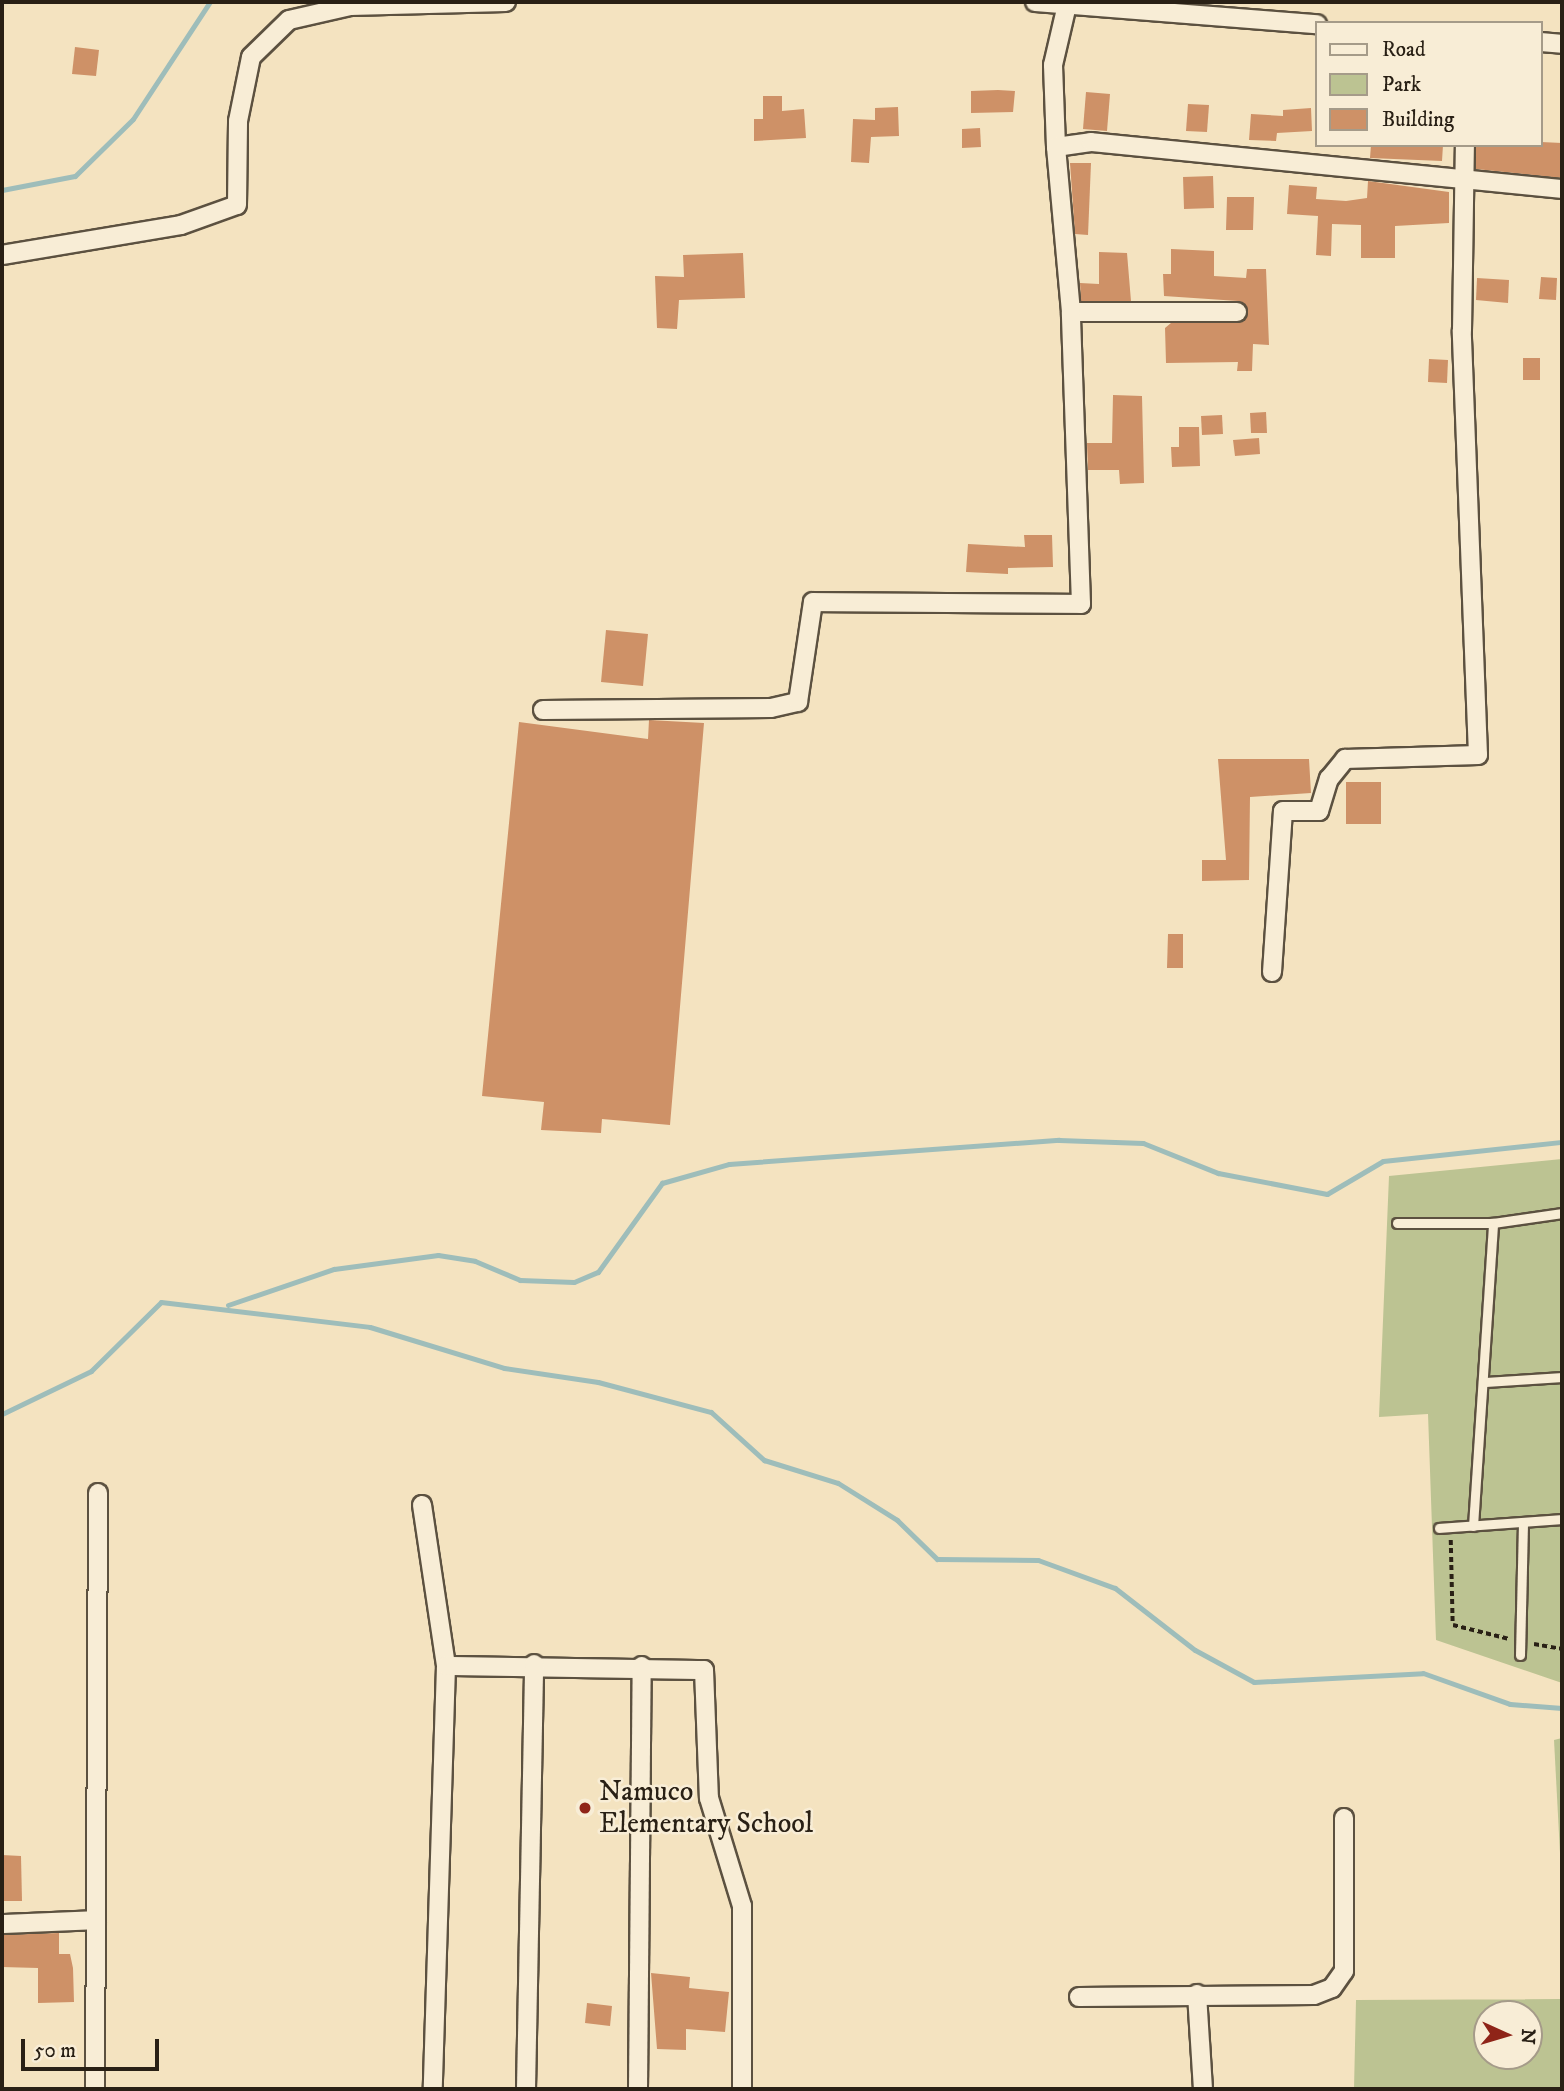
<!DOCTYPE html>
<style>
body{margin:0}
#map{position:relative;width:1564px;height:2091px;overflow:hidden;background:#f4e3c0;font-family:"IM FELL DW Pica",serif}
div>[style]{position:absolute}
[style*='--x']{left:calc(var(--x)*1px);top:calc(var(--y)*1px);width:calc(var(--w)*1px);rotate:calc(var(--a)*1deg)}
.green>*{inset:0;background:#bcc392}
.stream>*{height:5px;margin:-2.5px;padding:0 2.5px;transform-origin:2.5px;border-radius:2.5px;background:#9ebdba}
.building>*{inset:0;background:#ce9167}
.path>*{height:3.5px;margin-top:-1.75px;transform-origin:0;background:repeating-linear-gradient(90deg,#292015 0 5px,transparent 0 8.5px)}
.roads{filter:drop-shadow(2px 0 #5c5140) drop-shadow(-2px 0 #5c5140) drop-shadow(0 2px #5c5140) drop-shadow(0 -2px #5c5140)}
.lane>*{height:9px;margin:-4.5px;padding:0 4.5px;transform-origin:4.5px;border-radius:4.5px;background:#f8edd6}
.street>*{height:18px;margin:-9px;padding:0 9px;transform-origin:9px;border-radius:9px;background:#f8edd6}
.dots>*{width:19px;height:19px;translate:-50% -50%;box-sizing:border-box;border:4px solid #f8edd6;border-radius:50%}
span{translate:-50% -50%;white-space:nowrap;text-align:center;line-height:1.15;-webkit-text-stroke:5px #f8edd6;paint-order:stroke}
.poi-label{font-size:28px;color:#292015}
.left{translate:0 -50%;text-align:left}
.frame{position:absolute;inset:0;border:4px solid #292015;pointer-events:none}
.legend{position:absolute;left:1315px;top:21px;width:228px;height:126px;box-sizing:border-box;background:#f8edd6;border:2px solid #a59b89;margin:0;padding:9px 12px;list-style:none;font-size:21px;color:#292015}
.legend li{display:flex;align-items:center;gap:14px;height:35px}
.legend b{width:35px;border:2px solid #a59b89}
.north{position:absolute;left:1473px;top:2000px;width:70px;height:70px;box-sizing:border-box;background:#f8edd6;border:2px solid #a59b89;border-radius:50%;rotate:94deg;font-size:19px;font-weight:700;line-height:28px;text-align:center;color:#292015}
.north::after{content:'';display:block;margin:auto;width:24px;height:32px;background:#8f2418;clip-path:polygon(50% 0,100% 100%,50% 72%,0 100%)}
.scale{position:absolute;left:21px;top:2039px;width:138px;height:32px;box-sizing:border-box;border:4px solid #292015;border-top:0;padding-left:9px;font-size:21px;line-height:24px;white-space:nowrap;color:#292015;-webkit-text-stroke:5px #f8edd6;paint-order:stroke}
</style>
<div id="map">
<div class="green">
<i style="clip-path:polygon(1562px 1159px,1562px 1683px,1436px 1640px,1428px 1414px,1379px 1417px,1389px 1176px)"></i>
<i style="clip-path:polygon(1562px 1738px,1562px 1891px,1554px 1740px)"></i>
<i style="clip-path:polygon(evenodd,1562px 1999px,1562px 2089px,1354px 2089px,1356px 2000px,1562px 1999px,1487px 2014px,1529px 2014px,1529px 2056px,1487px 2056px,1487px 2014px)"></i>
</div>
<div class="stream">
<i style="--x:2;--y:190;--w:74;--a:-10.9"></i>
<i style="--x:75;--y:176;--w:81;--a:-44.5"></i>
<i style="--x:133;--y:119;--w:140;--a:-56.7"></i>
<i style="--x:228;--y:1305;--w:112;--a:-18.8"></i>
<i style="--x:334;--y:1269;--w:105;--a:-7.7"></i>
<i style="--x:438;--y:1255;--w:37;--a:9"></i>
<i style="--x:475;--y:1261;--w:49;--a:22.9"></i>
<i style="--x:520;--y:1280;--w:54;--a:2.1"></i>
<i style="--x:574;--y:1282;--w:26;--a:-23"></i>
<i style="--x:598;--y:1272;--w:110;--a:-54.3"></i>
<i style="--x:662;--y:1183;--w:70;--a:-15.8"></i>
<i style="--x:729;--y:1164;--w:331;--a:-4.2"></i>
<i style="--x:1059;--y:1140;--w:84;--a:2"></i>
<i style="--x:1143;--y:1143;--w:81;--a:21.8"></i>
<i style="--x:1218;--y:1173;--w:111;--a:10.9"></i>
<i style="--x:1327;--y:1194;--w:65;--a:-30.5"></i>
<i style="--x:1383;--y:1161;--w:180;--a:-6.1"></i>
<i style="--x:2;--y:1414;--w:99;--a:-25.8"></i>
<i style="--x:91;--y:1371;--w:98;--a:-44.6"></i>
<i style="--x:161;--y:1302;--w:210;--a:6.8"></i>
<i style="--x:370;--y:1327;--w:140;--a:17"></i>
<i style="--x:504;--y:1368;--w:95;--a:8.5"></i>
<i style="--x:598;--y:1382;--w:117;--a:14.9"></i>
<i style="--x:711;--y:1412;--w:72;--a:42.2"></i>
<i style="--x:764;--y:1460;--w:77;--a:17.3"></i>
<i style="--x:838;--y:1483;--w:70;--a:32.1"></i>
<i style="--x:897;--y:1520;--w:56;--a:44.3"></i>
<i style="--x:937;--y:1559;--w:101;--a:0.6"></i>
<i style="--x:1038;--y:1560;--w:82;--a:20"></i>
<i style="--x:1115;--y:1588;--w:101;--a:37.8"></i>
<i style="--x:1195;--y:1650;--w:67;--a:28.5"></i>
<i style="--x:1254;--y:1682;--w:169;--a:-3"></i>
<i style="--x:1423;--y:1673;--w:92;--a:19.6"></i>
<i style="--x:1510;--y:1704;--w:52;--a:4.4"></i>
</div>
<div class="building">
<i style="clip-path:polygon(75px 47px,99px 50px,96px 76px,72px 74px)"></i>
<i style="clip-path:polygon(998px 90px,1015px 91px,1013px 112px,971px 113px,971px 91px)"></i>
<i style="clip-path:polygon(1086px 92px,1110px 94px,1107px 131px,1083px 129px)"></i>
<i style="clip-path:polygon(763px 96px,782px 96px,782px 111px,804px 109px,806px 138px,754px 141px,754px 119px,763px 119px)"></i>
<i style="clip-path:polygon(1188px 104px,1209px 105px,1207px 132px,1186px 131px)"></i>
<i style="clip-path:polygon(898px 107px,899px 136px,871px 137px,869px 163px,851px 162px,853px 119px,875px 120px,875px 108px)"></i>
<i style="clip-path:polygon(1311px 108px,1312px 131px,1277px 133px,1276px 141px,1249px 140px,1251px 114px,1283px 116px,1283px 110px)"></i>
<i style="clip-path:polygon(980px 128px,981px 147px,962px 148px,962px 129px)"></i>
<i style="clip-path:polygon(1541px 142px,1562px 143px,1562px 178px,1476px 169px,1476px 145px,1541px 147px)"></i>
<i style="clip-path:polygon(1371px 145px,1443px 145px,1442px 161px,1370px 158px)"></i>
<i style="clip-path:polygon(1070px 163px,1091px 163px,1088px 235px,1075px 234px)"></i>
<i style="clip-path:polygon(1213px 176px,1214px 208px,1184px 209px,1183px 177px)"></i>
<i style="clip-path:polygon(1368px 181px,1449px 192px,1449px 223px,1395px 226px,1395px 258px,1361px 258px,1361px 225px,1332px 224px,1331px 256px,1316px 255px,1318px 216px,1287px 214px,1289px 185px,1317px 187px,1316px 199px,1346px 201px,1367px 198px)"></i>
<i style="clip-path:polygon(1227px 197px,1254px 197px,1253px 230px,1226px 230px)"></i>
<i style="clip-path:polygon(1171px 249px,1214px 251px,1214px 276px,1246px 278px,1247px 269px,1266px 269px,1269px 345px,1253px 344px,1252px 371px,1237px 371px,1238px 362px,1166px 363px,1165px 328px,1171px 323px,1237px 323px,1248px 313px,1238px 301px,1164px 296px,1163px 274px,1171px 274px)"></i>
<i style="clip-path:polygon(1099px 252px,1127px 253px,1131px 301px,1081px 301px,1080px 283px,1099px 284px)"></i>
<i style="clip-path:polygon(743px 253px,745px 298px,679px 300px,677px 329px,657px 328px,655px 276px,684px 277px,683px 255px)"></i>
<i style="clip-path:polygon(1541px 277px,1557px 278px,1556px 300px,1539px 299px)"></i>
<i style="clip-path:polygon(1477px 278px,1509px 280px,1508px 303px,1476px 300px)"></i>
<i style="clip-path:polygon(1523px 358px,1540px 358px,1540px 380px,1523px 380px)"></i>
<i style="clip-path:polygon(1429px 359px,1448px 360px,1447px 383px,1428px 382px)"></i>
<i style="clip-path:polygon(1113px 395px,1142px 396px,1144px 483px,1120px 484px,1119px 470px,1088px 470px,1087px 443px,1112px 443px)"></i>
<i style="clip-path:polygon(1266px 412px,1267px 433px,1251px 433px,1250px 413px)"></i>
<i style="clip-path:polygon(1222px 415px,1223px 434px,1202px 435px,1201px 416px)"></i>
<i style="clip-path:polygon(1179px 427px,1199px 427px,1200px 466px,1172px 467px,1171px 447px,1179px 447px)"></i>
<i style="clip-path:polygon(1259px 438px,1260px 454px,1235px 456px,1233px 440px)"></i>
<i style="clip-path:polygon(1024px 535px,1052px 535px,1053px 567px,1008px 568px,1008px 574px,966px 572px,968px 544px,1025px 547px)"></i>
<i style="clip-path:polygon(606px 630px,648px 634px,643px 686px,601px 682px)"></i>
<i style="clip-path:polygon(649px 720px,704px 723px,670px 1125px,602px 1119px,601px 1133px,541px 1130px,544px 1102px,482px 1096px,519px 722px,648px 739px)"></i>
<i style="clip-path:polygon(1218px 759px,1309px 759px,1311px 793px,1250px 797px,1249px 880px,1202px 881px,1202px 860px,1226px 860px)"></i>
<i style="clip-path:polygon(1346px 782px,1381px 782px,1381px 824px,1346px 824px)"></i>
<i style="clip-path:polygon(1168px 934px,1183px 934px,1183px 968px,1167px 968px)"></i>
<i style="clip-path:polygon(2px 1855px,21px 1856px,22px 1901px,2px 1901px)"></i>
<i style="clip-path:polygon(59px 1933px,59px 1954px,70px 1954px,73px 1968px,74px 2002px,38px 2003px,38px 1968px,2px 1967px,2px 1935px)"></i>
<i style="clip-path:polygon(651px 1973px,690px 1977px,689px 1988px,729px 1992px,725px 2032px,686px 2029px,686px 2050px,657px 2049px)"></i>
<i style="clip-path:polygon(587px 2003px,612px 2006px,610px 2026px,585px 2023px)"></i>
</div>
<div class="path">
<i style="--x:1451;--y:1540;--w:85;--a:88.7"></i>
<i style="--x:1453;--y:1625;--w:58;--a:14"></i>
<i style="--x:1534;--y:1644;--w:28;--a:10"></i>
</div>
<div class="roads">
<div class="lane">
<i style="--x:1397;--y:1223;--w:96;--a:0"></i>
<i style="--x:1493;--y:1223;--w:70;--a:-8.2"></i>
<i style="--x:1486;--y:1382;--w:76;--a:-3.8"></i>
<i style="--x:1473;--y:1526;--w:304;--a:-86.2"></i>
<i style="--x:1439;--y:1528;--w:123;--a:-4.2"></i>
<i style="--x:1520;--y:1655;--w:133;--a:-88.7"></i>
</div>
<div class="street">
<i style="--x:1035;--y:2;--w:283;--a:4.5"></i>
<i style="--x:1541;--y:42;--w:21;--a:5"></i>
<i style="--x:1056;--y:147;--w:82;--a:-92.1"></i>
<i style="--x:1053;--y:65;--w:62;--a:-76.9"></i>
<i style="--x:2;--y:255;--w:181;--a:-9.5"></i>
<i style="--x:181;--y:225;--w:59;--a:-19.7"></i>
<i style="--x:237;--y:205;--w:84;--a:-89.3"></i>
<i style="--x:238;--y:121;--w:65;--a:-78.5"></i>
<i style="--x:251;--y:57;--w:53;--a:-44.2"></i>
<i style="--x:289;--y:20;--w:63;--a:-12.9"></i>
<i style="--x:350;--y:6;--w:156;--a:-1.5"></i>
<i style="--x:1071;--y:312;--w:166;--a:0"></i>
<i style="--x:543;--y:710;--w:228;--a:-0.5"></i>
<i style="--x:771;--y:708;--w:28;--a:-13"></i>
<i style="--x:798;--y:702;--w:101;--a:-81.5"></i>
<i style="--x:813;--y:602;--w:268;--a:0.4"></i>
<i style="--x:1081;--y:604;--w:292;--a:-92"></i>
<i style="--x:1071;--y:312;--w:166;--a:-95.2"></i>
<i style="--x:1056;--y:147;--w:35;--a:-8"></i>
<i style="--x:1091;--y:142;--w:473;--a:5.7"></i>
<i style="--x:1272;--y:972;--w:161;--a:-86.1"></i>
<i style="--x:1283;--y:811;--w:36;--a:0"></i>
<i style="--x:1319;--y:811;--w:34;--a:-73"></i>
<i style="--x:1329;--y:779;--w:26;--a:-51"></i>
<i style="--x:1345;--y:759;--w:133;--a:-1.7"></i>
<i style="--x:1478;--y:755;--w:425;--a:-92.2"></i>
<i style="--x:1462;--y:330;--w:185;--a:-89.1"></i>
<i style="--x:422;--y:1505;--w:163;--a:81.5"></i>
<i style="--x:446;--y:1666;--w:423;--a:91.8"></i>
<i style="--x:446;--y:1666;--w:258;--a:0.9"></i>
<i style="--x:704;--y:1670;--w:128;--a:87.8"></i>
<i style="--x:709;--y:1798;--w:113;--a:73"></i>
<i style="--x:742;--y:1906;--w:183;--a:90"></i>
<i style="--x:2;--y:1924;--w:94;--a:-2.4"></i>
<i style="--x:1197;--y:1994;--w:95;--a:86.4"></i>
<i style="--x:1079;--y:1997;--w:235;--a:-0.5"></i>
<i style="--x:1314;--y:1995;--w:19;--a:-21"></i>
<i style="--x:1332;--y:1988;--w:21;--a:-55"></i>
<i style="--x:1344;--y:1971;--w:153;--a:-90"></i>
<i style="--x:95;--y:2089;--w:596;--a:-89.71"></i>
<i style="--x:526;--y:2089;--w:425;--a:-88.9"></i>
<i style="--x:638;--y:2089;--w:423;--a:-89.5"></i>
</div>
</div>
<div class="dots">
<i style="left:585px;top:1808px;background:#8f2418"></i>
</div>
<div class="poi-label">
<span class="left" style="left:599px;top:1808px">Namuco<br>Elementary School</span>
</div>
<div class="frame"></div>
<ul class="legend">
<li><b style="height:9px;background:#f8edd6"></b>Road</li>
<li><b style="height:19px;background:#bcc392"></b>Park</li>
<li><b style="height:19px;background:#ce9167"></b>Building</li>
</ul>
<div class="north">N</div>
<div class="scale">50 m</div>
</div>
